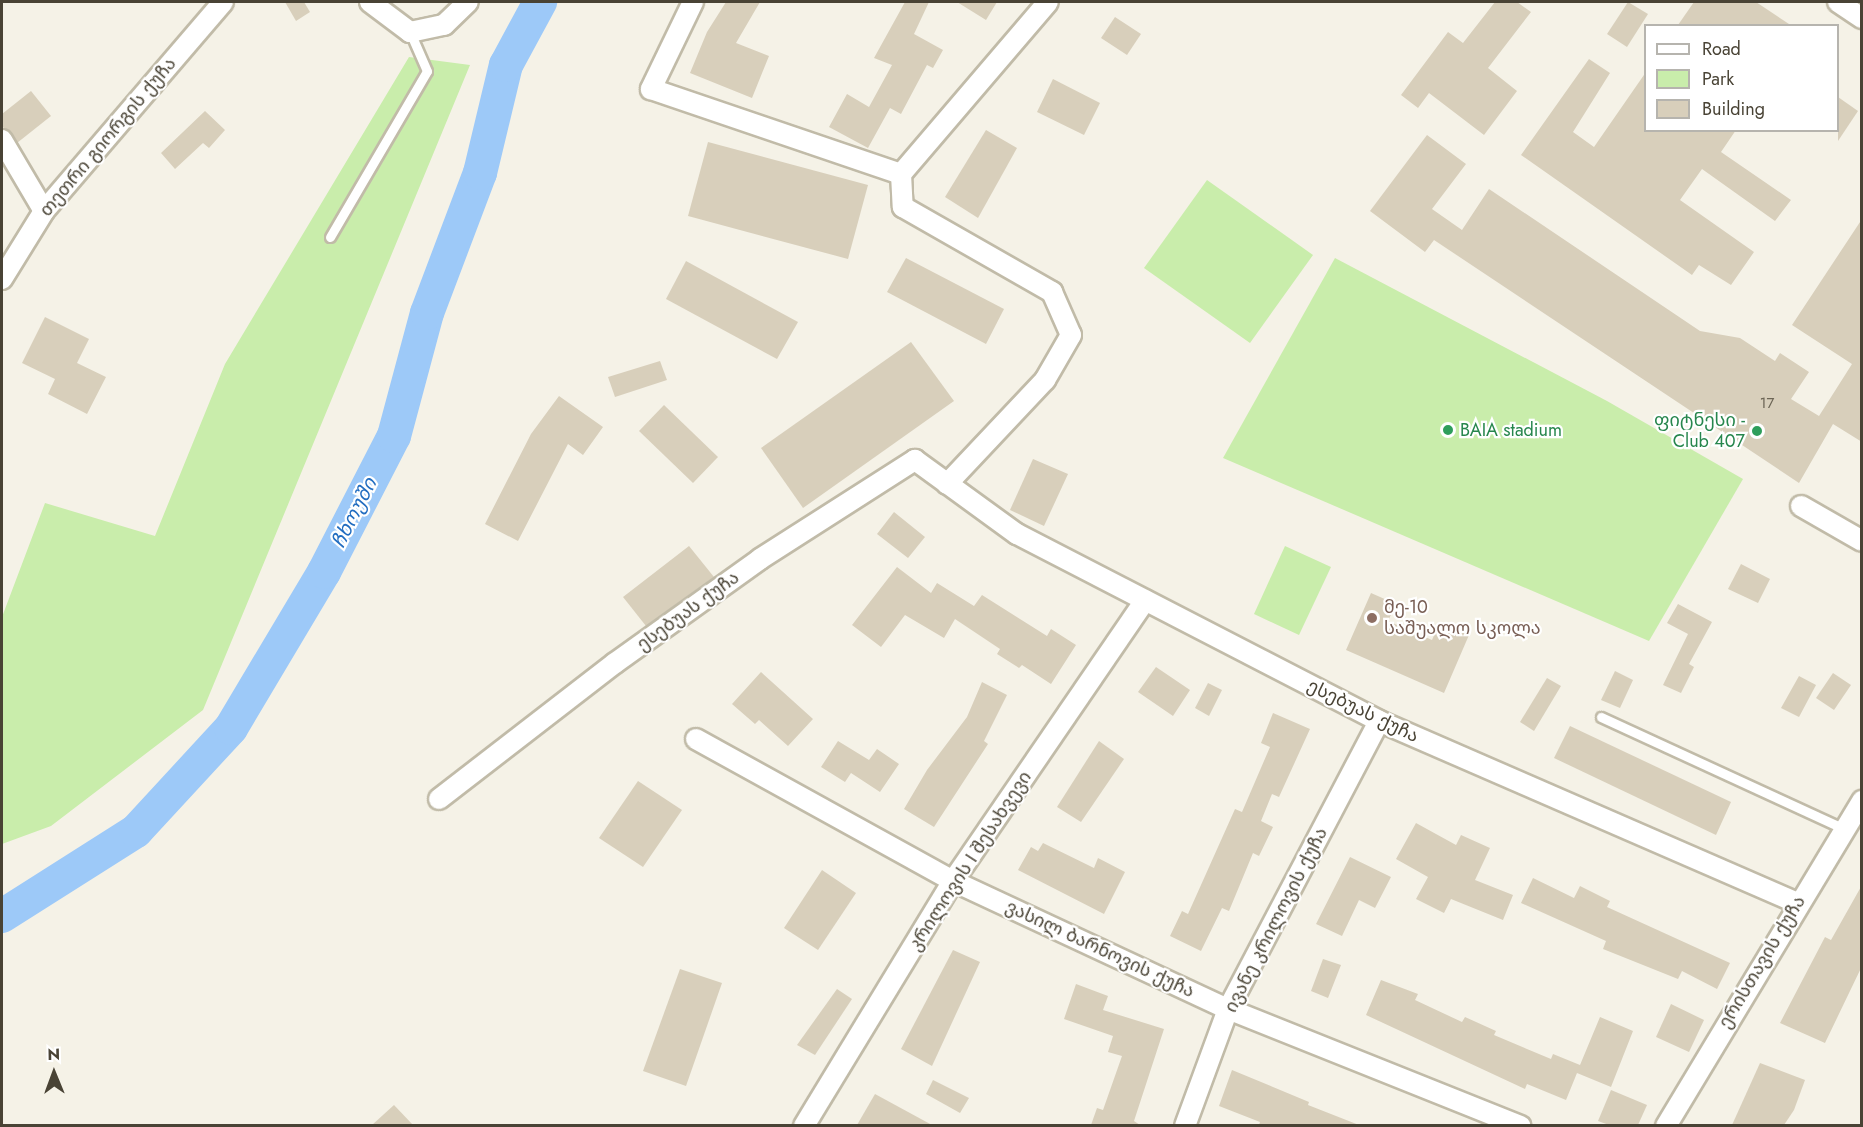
<!DOCTYPE html>
<meta charset="utf-8">
<style>
body{margin:0}
#map{position:relative;width:1863px;height:1127px;overflow:hidden;background:#f5f2e7;font-family:Jost,"Noto Sans Georgian",sans-serif}
div>[style]{position:absolute}
[style*='--x']{left:calc(var(--x)*1px);top:calc(var(--y)*1px);width:calc(var(--w)*1px);rotate:calc(var(--a)*1deg)}
.green>*{inset:0;background:#c9edab}
.river>*{height:34px;margin:-17px;padding:0 17px;transform-origin:17px;border-radius:17px;background:#9dc9f8}
.building>*{inset:0;background:#d8cfbb}
.roads{filter:drop-shadow(2px 0 #c1bba8) drop-shadow(-2px 0 #c1bba8) drop-shadow(0 2px #c1bba8) drop-shadow(0 -2px #c1bba8)}
.service>*{height:9px;margin:-4.5px;padding:0 4.5px;transform-origin:4.5px;border-radius:4.5px;background:#fff}
.minor>*{height:20px;margin:-10px;padding:0 10px;transform-origin:10px;border-radius:10px;background:#fff}
.dots>*{width:16px;height:16px;translate:-50% -50%;box-sizing:border-box;border:3px solid #fff;border-radius:50%}
span{translate:-50% -50%;white-space:nowrap;text-align:center;line-height:1.15;-webkit-text-stroke:4.5px #fff;paint-order:stroke}
.number-label{font-size:15px;color:#6d6656}
.number-label span{-webkit-text-stroke-width:0}
.street-label{font-size:18px;color:#494335}
.leisure-label{font-size:18px;color:#27864d}
.right{translate:-100% -50%;text-align:right}
.left{translate:0 -50%;text-align:left}
.education-label{font-size:18px;color:#785e54}
.water-label{font-size:20px;color:#226dc0;font-style:italic}
.frame{position:absolute;inset:0;border:3px solid #494335;pointer-events:none}
.legend{position:absolute;left:1644px;top:24px;width:195px;height:108px;box-sizing:border-box;background:#fff;border:2px solid #b6b4ae;margin:0;padding:8px 10px;list-style:none;font-size:18px;color:#494335}
.legend li{display:flex;align-items:center;gap:12px;height:30px}
.legend b{width:30px;border:2px solid #b6b4ae}
.north{position:absolute;left:24px;top:1043px;width:60px;height:60px;-webkit-text-stroke:4px #fff;paint-order:stroke;rotate:359deg;font-size:16px;font-weight:700;line-height:24px;text-align:center;color:#494335}
.north::after{content:'';display:block;margin:auto;width:21px;height:27px;background:#494335;clip-path:polygon(50% 0,100% 100%,50% 72%,0 100%)}
</style>
<div id="map">
<div class="green">
<i style="clip-path:polygon(409px 57px,470px 65px,203px 710px,51px 826px,2px 844px,2px 617px,45px 503px,155px 536px,225px 364px)"></i>
<i style="clip-path:polygon(1207px 180px,1313px 255px,1250px 343px,1144px 268px)"></i>
<i style="clip-path:polygon(1335px 258px,1607px 401px,1743px 479px,1649px 641px,1223px 458px)"></i>
<i style="clip-path:polygon(1285px 546px,1331px 567px,1299px 635px,1254px 614px)"></i>
</div>
<div class="river">
<i style="--x:2;--y:916;--w:159;--a:-32.4"></i>
<i style="--x:136;--y:831;--w:140;--a:-47.3"></i>
<i style="--x:231;--y:728;--w:182;--a:-59.2"></i>
<i style="--x:324;--y:572;--w:153;--a:-62.8"></i>
<i style="--x:394;--y:436;--w:127;--a:-75"></i>
<i style="--x:427;--y:313;--w:150;--a:-69.3"></i>
<i style="--x:480;--y:173;--w:111;--a:-76.5"></i>
<i style="--x:506;--y:65;--w:72;--a:-61.6"></i>
</div>
<div class="building">
<i style="clip-path:polygon(285px 2px,304px 2px,310px 12px,296px 21px)"></i>
<i style="clip-path:polygon(726px 2px,760px 2px,736px 43px,769px 56px,752px 98px,690px 73px,707px 32px)"></i>
<i style="clip-path:polygon(905px 2px,929px 2px,914px 34px,943px 50px,933px 68px,927px 65px,901px 114px,890px 108px,868px 148px,829px 127px,847px 94px,869px 107px,892px 65px,874px 58px)"></i>
<i style="clip-path:polygon(957px 2px,997px 2px,986px 20px)"></i>
<i style="clip-path:polygon(1495px 2px,1517px 2px,1531px 12px,1488px 68px,1517px 91px,1484px 135px,1429px 93px,1418px 108px,1401px 95px,1448px 32px,1463px 43px)"></i>
<i style="clip-path:polygon(1628px 2px,1648px 14px,1627px 47px,1607px 34px)"></i>
<i style="clip-path:polygon(1694px 2px,1756px 2px,1792px 26px,1678px 25px)"></i>
<i style="clip-path:polygon(1115px 17px,1141px 34px,1127px 55px,1101px 38px)"></i>
<i style="clip-path:polygon(1589px 59px,1610px 73px,1573px 132px,1594px 147px,1646px 72px,1646px 130px,1736px 130px,1721px 152px,1791px 200px,1775px 221px,1702px 169px,1680px 200px,1754px 252px,1731px 285px,1699px 265px,1692px 275px,1521px 155px)"></i>
<i style="clip-path:polygon(1053px 79px,1100px 103px,1084px 135px,1037px 112px)"></i>
<i style="clip-path:polygon(31px 91px,51px 116px,17px 143px,2px 126px,2px 114px)"></i>
<i style="clip-path:polygon(1838px 97px,1858px 111px,1838px 141px)"></i>
<i style="clip-path:polygon(205px 111px,225px 130px,209px 148px,203px 143px,175px 169px,161px 153px)"></i>
<i style="clip-path:polygon(986px 130px,1017px 148px,978px 218px,945px 197px)"></i>
<i style="clip-path:polygon(1427px 135px,1466px 164px,1432px 209px,1462px 230px,1489px 189px,1700px 331px,1740px 338px,1775px 361px,1780px 353px,1809px 372px,1791px 399px,1819px 416px,1852px 364px,1792px 325px,1862px 219px,1862px 442px,1833px 424px,1799px 483px,1434px 240px,1425px 252px,1370px 211px)"></i>
<i style="clip-path:polygon(708px 142px,868px 185px,848px 259px,688px 216px)"></i>
<i style="clip-path:polygon(906px 258px,1004px 309px,986px 344px,887px 292px)"></i>
<i style="clip-path:polygon(686px 261px,798px 322px,777px 359px,666px 299px)"></i>
<i style="clip-path:polygon(45px 317px,89px 339px,77px 363px,106px 377px,87px 414px,48px 394px,55px 379px,22px 363px)"></i>
<i style="clip-path:polygon(911px 342px,954px 401px,803px 508px,761px 448px)"></i>
<i style="clip-path:polygon(660px 361px,667px 380px,615px 397px,608px 377px)"></i>
<i style="clip-path:polygon(559px 396px,603px 427px,583px 455px,568px 444px,518px 541px,485px 524px,531px 434px)"></i>
<i style="clip-path:polygon(664px 405px,718px 457px,693px 483px,639px 431px)"></i>
<i style="clip-path:polygon(1033px 459px,1068px 474px,1044px 526px,1010px 510px)"></i>
<i style="clip-path:polygon(894px 512px,925px 537px,908px 558px,877px 534px)"></i>
<i style="clip-path:polygon(689px 546px,714px 577px,646px 626px,623px 597px)"></i>
<i style="clip-path:polygon(1741px 564px,1770px 579px,1758px 603px,1728px 589px)"></i>
<i style="clip-path:polygon(897px 567px,931px 593px,937px 583px,974px 606px,982px 595px,1047px 636px,1051px 629px,1076px 645px,1051px 684px,1022px 665px,1019px 668px,997px 654px,1000px 649px,955px 619px,944px 638px,905px 615px,881px 647px,852px 625px)"></i>
<i style="clip-path:polygon(1371px 593px,1396px 604px,1388px 621px,1432px 640px,1440px 622px,1469px 635px,1444px 693px,1346px 650px)"></i>
<i style="clip-path:polygon(1678px 604px,1712px 622px,1689px 664px,1694px 667px,1681px 693px,1663px 685px,1688px 634px,1667px 623px)"></i>
<i style="clip-path:polygon(1156px 667px,1190px 690px,1173px 716px,1138px 692px)"></i>
<i style="clip-path:polygon(1615px 671px,1633px 680px,1620px 708px,1601px 700px)"></i>
<i style="clip-path:polygon(761px 672px,813px 719px,788px 746px,759px 720px,755px 724px,732px 704px)"></i>
<i style="clip-path:polygon(1833px 673px,1851px 685px,1834px 710px,1816px 698px)"></i>
<i style="clip-path:polygon(1799px 676px,1816px 685px,1799px 717px,1781px 708px)"></i>
<i style="clip-path:polygon(1547px 678px,1561px 686px,1534px 731px,1520px 722px)"></i>
<i style="clip-path:polygon(982px 682px,1007px 695px,984px 741px,988px 744px,934px 827px,904px 809px,927px 770px,967px 717px)"></i>
<i style="clip-path:polygon(1208px 683px,1222px 690px,1209px 716px,1195px 708px)"></i>
<i style="clip-path:polygon(1273px 713px,1310px 729px,1279px 797px,1272px 794px,1261px 821px,1273px 827px,1259px 856px,1253px 853px,1229px 911px,1222px 908px,1201px 951px,1170px 936px,1182px 911px,1188px 914px,1235px 809px,1242px 812px,1270px 747px,1261px 743px)"></i>
<i style="clip-path:polygon(1570px 726px,1731px 802px,1716px 835px,1554px 758px)"></i>
<i style="clip-path:polygon(838px 741px,869px 760px,877px 749px,899px 764px,880px 792px,851px 773px,845px 782px,821px 767px)"></i>
<i style="clip-path:polygon(1099px 741px,1124px 759px,1081px 822px,1057px 807px)"></i>
<i style="clip-path:polygon(638px 781px,682px 810px,643px 867px,599px 838px)"></i>
<i style="clip-path:polygon(1416px 823px,1456px 845px,1461px 835px,1490px 848px,1475px 880px,1513px 895px,1503px 920px,1451px 899px,1444px 913px,1416px 899px,1428px 877px,1396px 859px)"></i>
<i style="clip-path:polygon(1043px 843px,1094px 868px,1098px 858px,1125px 872px,1104px 914px,1018px 870px,1031px 847px,1038px 851px)"></i>
<i style="clip-path:polygon(1350px 857px,1391px 877px,1375px 908px,1359px 900px,1342px 936px,1316px 924px)"></i>
<i style="clip-path:polygon(822px 870px,856px 893px,818px 950px,784px 928px)"></i>
<i style="clip-path:polygon(1533px 878px,1574px 898px,1580px 886px,1610px 901px,1607px 907px,1730px 963px,1717px 989px,1682px 971px,1678px 979px,1603px 949px,1606px 941px,1521px 903px)"></i>
<i style="clip-path:polygon(1862px 885px,1862px 966px,1825px 1043px,1780px 1023px,1825px 937px,1831px 940px)"></i>
<i style="clip-path:polygon(953px 950px,980px 962px,932px 1066px,901px 1049px)"></i>
<i style="clip-path:polygon(1323px 959px,1341px 965px,1328px 998px,1311px 991px)"></i>
<i style="clip-path:polygon(680px 969px,722px 983px,686px 1086px,643px 1071px)"></i>
<i style="clip-path:polygon(1381px 980px,1418px 994px,1415px 1000px,1462px 1022px,1465px 1017px,1496px 1031px,1494px 1035px,1551px 1059px,1553px 1054px,1580px 1065px,1600px 1017px,1633px 1031px,1611px 1087px,1577px 1073px,1566px 1100px,1527px 1084px,1525px 1089px,1366px 1015px)"></i>
<i style="clip-path:polygon(1076px 984px,1108px 996px,1103px 1010px,1164px 1029px,1134px 1121px,1140px 1125px,1091px 1125px,1097px 1108px,1103px 1110px,1122px 1056px,1108px 1052px,1113px 1036px,1064px 1019px)"></i>
<i style="clip-path:polygon(837px 989px,852px 999px,815px 1055px,797px 1045px)"></i>
<i style="clip-path:polygon(1671px 1004px,1704px 1020px,1689px 1052px,1656px 1037px)"></i>
<i style="clip-path:polygon(1760px 1063px,1805px 1080px,1794px 1110px,1784px 1125px,1732px 1125px)"></i>
<i style="clip-path:polygon(1232px 1070px,1309px 1102px,1308px 1105px,1359px 1125px,1259px 1125px,1260px 1122px,1219px 1106px)"></i>
<i style="clip-path:polygon(933px 1080px,969px 1098px,960px 1113px,926px 1094px)"></i>
<i style="clip-path:polygon(1611px 1090px,1647px 1105px,1638px 1125px,1609px 1125px,1598px 1121px)"></i>
<i style="clip-path:polygon(875px 1094px,932px 1125px,857px 1125px)"></i>
<i style="clip-path:polygon(394px 1105px,413px 1125px,372px 1125px)"></i>
</div>
<div class="roads">
<div class="service">
<i style="--x:330;--y:237;--w:192;--a:-59.7"></i>
<i style="--x:427;--y:71;--w:43;--a:-113.6"></i>
<i style="--x:1601;--y:717;--w:268;--a:24.7"></i>
</div>
<div class="minor">
<i style="--x:370;--y:2;--w:50;--a:36.9"></i>
<i style="--x:410;--y:32;--w:35;--a:-12"></i>
<i style="--x:444;--y:25;--w:33;--a:-44"></i>
<i style="--x:693;--y:2;--w:97;--a:115.8"></i>
<i style="--x:651;--y:89;--w:264;--a:18.8"></i>
<i style="--x:1838;--y:2;--w:29;--a:34"></i>
<i style="--x:2;--y:140;--w:82;--a:59.4"></i>
<i style="--x:901;--y:174;--w:33;--a:87"></i>
<i style="--x:903;--y:207;--w:172;--a:29.7"></i>
<i style="--x:1052;--y:292;--w:47;--a:66.2"></i>
<i style="--x:1071;--y:335;--w:52;--a:120"></i>
<i style="--x:1045;--y:380;--w:143;--a:133.3"></i>
<i style="--x:901;--y:174;--w:226;--a:-49.5"></i>
<i style="--x:2;--y:279;--w:80;--a:-58.3"></i>
<i style="--x:44;--y:211;--w:275;--a:-49.4"></i>
<i style="--x:1801;--y:506;--w:70;--a:29.8"></i>
<i style="--x:696;--y:739;--w:294;--a:28.9"></i>
<i style="--x:953;--y:881;--w:303;--a:25"></i>
<i style="--x:1228;--y:1009;--w:315;--a:21.8"></i>
<i style="--x:439;--y:799;--w:222;--a:-37.7"></i>
<i style="--x:615;--y:663;--w:178;--a:-35.6"></i>
<i style="--x:760;--y:559;--w:184;--a:-32.6"></i>
<i style="--x:915;--y:460;--w:126;--a:36"></i>
<i style="--x:1017;--y:534;--w:407;--a:27.3"></i>
<i style="--x:1379;--y:721;--w:456;--a:23.5"></i>
<i style="--x:804;--y:1126;--w:287;--a:-58.7"></i>
<i style="--x:953;--y:881;--w:340;--a:-55.6"></i>
<i style="--x:1185;--y:1126;--w:125;--a:-69.8"></i>
<i style="--x:1228;--y:1009;--w:325;--a:-62.3"></i>
<i style="--x:1666;--y:1126;--w:380;--a:-58.9"></i>
</div>
</div>
<div class="dots">
<i style="left:1448px;top:430px;background:#2e9e5b"></i>
<i style="left:1757px;top:431px;background:#2e9e5b"></i>
<i style="left:1372px;top:618px;background:#8d6e63"></i>
</div>
<div class="number-label">
<span style="left:1767px;top:404px">17</span>
</div>
<div class="street-label">
<span style="left:108px;top:137px;rotate:-50deg">თეთრი გიორგის ქუჩა</span>
<span style="left:688px;top:611px;rotate:-36deg">ესებუას ქუჩა</span>
<span style="left:1363px;top:711px;rotate:26deg">ესებუას ქუჩა</span>
<span style="left:970px;top:861px;rotate:-57deg">კრილოვის I შესახვევი</span>
<span style="left:1276px;top:920px;rotate:-63deg">ივანე კრილოვის ქუჩა</span>
<span style="left:1100px;top:949px;rotate:25deg">ვასილ ბარნოვის ქუჩა</span>
<span style="left:1762px;top:962px;rotate:-59deg">ერისთავის ქუჩა</span>
</div>
<div class="leisure-label">
<span class="right" style="left:1745px;top:431px">ფიტნესი -<br>Club 407</span>
<span class="left" style="left:1460px;top:430px">BAIA stadium</span>
</div>
<div class="education-label">
<span class="left" style="left:1384px;top:618px">მე-10<br>საშუალო სკოლა</span>
</div>
<div class="water-label">
<span style="left:354px;top:513px;rotate:-63deg">ჩხოუში</span>
</div>
<div class="frame"></div>
<ul class="legend">
<li><b style="height:8px;background:#fff"></b>Road</li>
<li><b style="height:16px;background:#c9edab"></b>Park</li>
<li><b style="height:16px;background:#d8cfbb"></b>Building</li>
</ul>
<div class="north">N</div>
</div>
